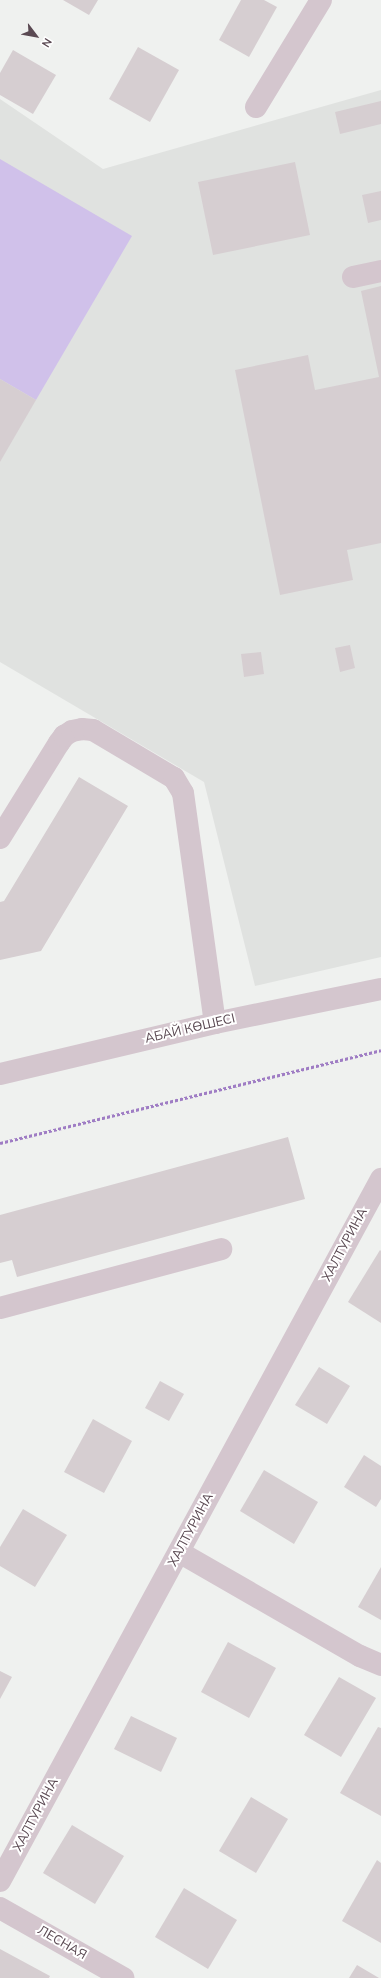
<!DOCTYPE html>
<meta charset="utf-8">
<style>
body{margin:0}
#map{position:relative;width:381px;height:1978px;overflow:hidden;background:#eff1ef;font-family:"Nunito Sans",sans-serif}
div>[style]{position:absolute}
[style*='--x']{left:calc(var(--x)*1px);top:calc(var(--y)*1px);width:calc(var(--w)*1px);rotate:calc(var(--a)*1deg)}
.education>*{inset:0;background:#e0e2e0}
.green>*{inset:0;background:#d0c1ea}
.building>*{inset:0;background:#d6ced1}
.path>*{height:2.5px;margin-top:-1.25px;transform-origin:0;background:repeating-linear-gradient(90deg,#9f7dc4 0 3px,transparent 0 5px)}
.minor>*{height:22px;margin:-11px;padding:0 11px;transform-origin:11px;border-radius:11px;background:#d4c6ce}
span{translate:-50% -50%;white-space:nowrap;text-align:center;line-height:1.15;-webkit-text-stroke:4px #fff;paint-order:stroke}
.street-label{font-size:13px;color:#5a4952}
.north{position:absolute;left:16px;top:16px;width:40px;height:40px;-webkit-text-stroke:3px #fff;paint-order:stroke;rotate:122deg;font-size:11px;font-weight:700;line-height:16px;text-align:center;color:#5a4952}
.north::after{content:'';display:block;margin:auto;width:14px;height:18px;background:#5a4952;clip-path:polygon(50% 0,100% 100%,50% 72%,0 100%)}
</style>
<div id="map">
<div class="education">
<i style="clip-path:polygon(381px 90px,381px 957px,255px 986px,204px 782px,0 662px,0 99px,103px 169px)"></i>
</div>
<div class="green">
<i style="clip-path:polygon(0 159px,132px 236px,36px 400px,0 379px)"></i>
</div>
<div class="building">
<i style="clip-path:polygon(63px 0,98px 0,89px 15px)"></i>
<i style="clip-path:polygon(241px 0,264px 0,277px 7px,249px 57px,219px 40px)"></i>
<i style="clip-path:polygon(138px 47px,179px 70px,150px 122px,109px 99px)"></i>
<i style="clip-path:polygon(13px 50px,56px 75px,33px 114px,0 95px,0 73px)"></i>
<i style="clip-path:polygon(381px 101px,381px 124px,340px 134px,335px 112px)"></i>
<i style="clip-path:polygon(295px 162px,310px 235px,213px 255px,198px 182px)"></i>
<i style="clip-path:polygon(381px 191px,381px 220px,368px 223px,362px 195px)"></i>
<i style="clip-path:polygon(381px 286px,381px 543px,347px 550px,353px 580px,280px 595px,235px 370px,308px 355px,315px 390px,379px 377px,361px 291px)"></i>
<i style="clip-path:polygon(0 379px,36px 400px,0 462px)"></i>
<i style="clip-path:polygon(350px 645px,355px 668px,340px 672px,335px 648px)"></i>
<i style="clip-path:polygon(261px 652px,264px 674px,244px 677px,241px 654px)"></i>
<i style="clip-path:polygon(79px 777px,128px 806px,41px 951px,0 960px,0 902px,4px 901px)"></i>
<i style="clip-path:polygon(288px 1137px,305px 1199px,17px 1277px,12px 1260px,0 1263px,0 1215px)"></i>
<i style="clip-path:polygon(380px 1250px,381px 1251px,381px 1323px,348px 1302px)"></i>
<i style="clip-path:polygon(319px 1367px,350px 1386px,327px 1424px,295px 1405px)"></i>
<i style="clip-path:polygon(160px 1381px,184px 1394px,169px 1421px,145px 1408px)"></i>
<i style="clip-path:polygon(93px 1419px,132px 1441px,104px 1493px,64px 1472px)"></i>
<i style="clip-path:polygon(364px 1455px,381px 1466px,381px 1499px,376px 1507px,344px 1487px)"></i>
<i style="clip-path:polygon(264px 1470px,318px 1502px,294px 1544px,240px 1511px)"></i>
<i style="clip-path:polygon(23px 1509px,67px 1535px,35px 1587px,0 1566px,0 1547px)"></i>
<i style="clip-path:polygon(381px 1567px,381px 1620px,358px 1607px)"></i>
<i style="clip-path:polygon(228px 1642px,276px 1668px,249px 1718px,201px 1692px)"></i>
<i style="clip-path:polygon(0 1671px,12px 1677px,0 1699px)"></i>
<i style="clip-path:polygon(339px 1677px,376px 1698px,341px 1757px,304px 1735px)"></i>
<i style="clip-path:polygon(131px 1716px,177px 1738px,161px 1772px,114px 1749px)"></i>
<i style="clip-path:polygon(378px 1727px,381px 1728px,381px 1816px,340px 1793px)"></i>
<i style="clip-path:polygon(251px 1797px,288px 1819px,256px 1873px,219px 1851px)"></i>
<i style="clip-path:polygon(72px 1825px,124px 1856px,95px 1904px,43px 1873px)"></i>
<i style="clip-path:polygon(377px 1860px,381px 1863px,381px 1943px,342px 1921px)"></i>
<i style="clip-path:polygon(184px 1888px,237px 1920px,208px 1969px,155px 1937px)"></i>
<i style="clip-path:polygon(0 1949px,50px 1976px,49px 1978px,0 1978px)"></i>
<i style="clip-path:polygon(357px 1965px,379px 1978px,349px 1978px)"></i>
</div>
<div class="path">
<i style="--x:0;--y:1143;--w:392;--a:-13.7"></i>
</div>
<div class="minor">
<i style="--x:256;--y:107;--w:125;--a:-58.7"></i>
<i style="--x:353;--y:277;--w:29;--a:-12"></i>
<i style="--x:0;--y:838;--w:112;--a:-58.2"></i>
<i style="--x:59;--y:743;--w:9;--a:-54"></i>
<i style="--x:64;--y:736;--w:9;--a:-32"></i>
<i style="--x:72;--y:731;--w:10;--a:-11"></i>
<i style="--x:82;--y:729;--w:11;--a:5"></i>
<i style="--x:93;--y:730;--w:94;--a:30.7"></i>
<i style="--x:174;--y:778;--w:17;--a:59"></i>
<i style="--x:183;--y:793;--w:232;--a:82.1"></i>
<i style="--x:0;--y:1074;--w:221;--a:-13.3"></i>
<i style="--x:215;--y:1023;--w:169;--a:-11.6"></i>
<i style="--x:0;--y:1308;--w:229;--a:-14.9"></i>
<i style="--x:179;--y:1552;--w:209;--a:29.9"></i>
<i style="--x:360;--y:1656;--w:23;--a:23"></i>
<i style="--x:0;--y:1881;--w:799;--a:-61.51"></i>
<i style="--x:0;--y:1908;--w:142;--a:29.6"></i>
</div>
<div class="street-label">
<span style="left:190px;top:1029px;rotate:-13deg">АБАЙ КӨШЕСІ</span>
<span style="left:345px;top:1245px;rotate:-62deg">ХАЛТУРИНА</span>
<span style="left:191px;top:1530px;rotate:-62deg">ХАЛТУРИНА</span>
<span style="left:36px;top:1815px;rotate:-62deg">ХАЛТУРИНА</span>
<span style="left:62px;top:1943px;rotate:30deg">ЛЕСНАЯ</span>
</div>
<div class="north">N</div>
</div>
